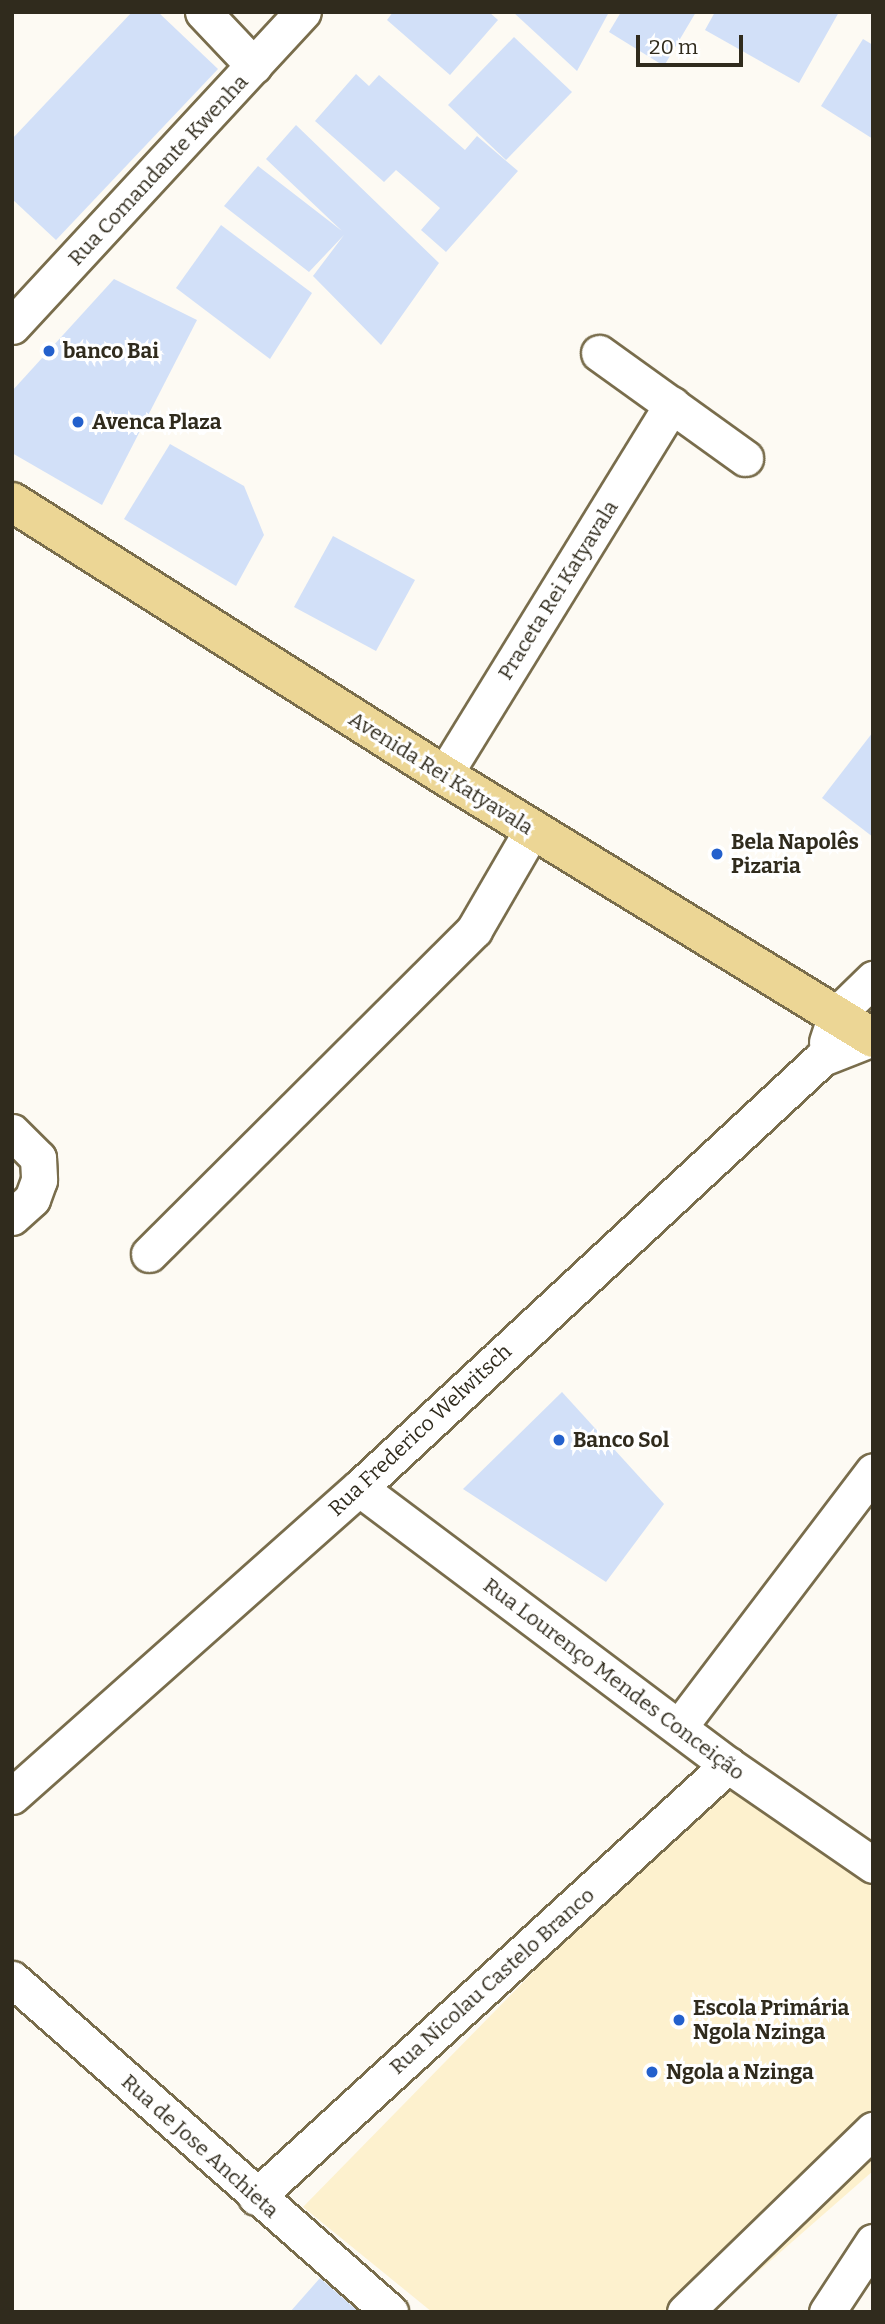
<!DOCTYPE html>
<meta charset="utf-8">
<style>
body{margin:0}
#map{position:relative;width:885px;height:2324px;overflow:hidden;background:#fdfaf3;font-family:Bitter,serif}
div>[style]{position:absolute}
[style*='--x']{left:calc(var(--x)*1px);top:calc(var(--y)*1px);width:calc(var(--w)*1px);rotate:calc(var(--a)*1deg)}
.built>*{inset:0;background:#fdf1ce}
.building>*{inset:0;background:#d2e0f8}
.roads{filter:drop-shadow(2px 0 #796d4c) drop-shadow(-2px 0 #796d4c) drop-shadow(0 2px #796d4c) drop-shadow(0 -2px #796d4c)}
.minor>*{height:35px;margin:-17.5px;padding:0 17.5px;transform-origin:17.5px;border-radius:17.5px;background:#fff}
.major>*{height:38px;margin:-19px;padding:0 19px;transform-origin:19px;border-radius:19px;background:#ecd695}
.dots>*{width:19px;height:19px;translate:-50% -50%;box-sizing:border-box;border:4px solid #fff;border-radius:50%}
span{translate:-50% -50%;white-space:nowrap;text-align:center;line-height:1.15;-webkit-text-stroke:6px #fff;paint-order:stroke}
.street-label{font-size:21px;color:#302b1d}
.poi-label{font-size:21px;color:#302b1d;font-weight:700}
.left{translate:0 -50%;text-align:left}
.frame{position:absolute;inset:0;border:14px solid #302b1d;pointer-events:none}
.scale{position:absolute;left:636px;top:35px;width:107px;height:32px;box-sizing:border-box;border:4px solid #302b1d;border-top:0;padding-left:9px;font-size:21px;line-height:24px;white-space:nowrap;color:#302b1d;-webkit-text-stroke:5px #fff;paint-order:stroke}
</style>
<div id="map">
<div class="built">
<i style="clip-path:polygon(730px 1771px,873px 1869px,873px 2171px,712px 2312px,432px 2312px,303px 2207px)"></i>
</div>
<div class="building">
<i style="clip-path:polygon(132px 12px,158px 12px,218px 69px,56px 240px,12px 199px,12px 139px)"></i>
<i style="clip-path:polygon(393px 12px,489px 12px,498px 20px,450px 75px,387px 20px)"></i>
<i style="clip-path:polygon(513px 12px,609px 12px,577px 71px)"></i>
<i style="clip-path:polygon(621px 12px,696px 12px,664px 66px,609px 32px)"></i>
<i style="clip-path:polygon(715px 12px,839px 12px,799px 83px,705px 30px)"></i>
<i style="clip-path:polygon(514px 37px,572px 92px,506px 160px,448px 105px)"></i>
<i style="clip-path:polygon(863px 39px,873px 45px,873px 139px,821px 106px)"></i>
<i style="clip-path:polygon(356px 74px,369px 86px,379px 75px,465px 150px,477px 136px,518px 171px,446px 252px,421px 230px,440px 208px,396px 170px,384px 182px,315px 121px)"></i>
<i style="clip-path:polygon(296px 125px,439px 263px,381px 345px,313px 276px,344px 235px,309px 272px,224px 206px,258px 166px,342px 231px,266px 159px)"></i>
<i style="clip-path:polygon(221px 225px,312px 293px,270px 359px,176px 288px)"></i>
<i style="clip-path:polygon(114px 279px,197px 320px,102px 505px,12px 453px,12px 391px)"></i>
<i style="clip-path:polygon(170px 444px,244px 486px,264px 535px,236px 586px,124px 519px)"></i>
<i style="clip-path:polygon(333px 536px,415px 580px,376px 651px,294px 607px)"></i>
<i style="clip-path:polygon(873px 732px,873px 837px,822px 798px)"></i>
<i style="clip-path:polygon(562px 1392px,664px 1504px,606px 1582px,463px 1489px)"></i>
<i style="clip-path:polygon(320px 2278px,359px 2312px,290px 2312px)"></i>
</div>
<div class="roads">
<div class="minor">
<i style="--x:203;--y:12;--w:74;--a:46.6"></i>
<i style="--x:12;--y:326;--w:428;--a:-47.2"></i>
<i style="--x:599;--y:353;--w:180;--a:35.7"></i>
<i style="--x:444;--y:775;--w:435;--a:-58.4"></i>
<i style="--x:827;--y:1042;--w:28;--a:-72"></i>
<i style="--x:836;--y:1015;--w:52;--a:-44.2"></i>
<i style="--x:12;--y:1132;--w:37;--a:45"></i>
<i style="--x:38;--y:1158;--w:22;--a:87"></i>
<i style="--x:39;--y:1180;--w:20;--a:110"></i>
<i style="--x:32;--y:1199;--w:27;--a:138"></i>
<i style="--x:149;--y:1254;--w:459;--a:-44.9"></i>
<i style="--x:474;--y:930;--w:116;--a:-59.9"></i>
<i style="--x:359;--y:1488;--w:461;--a:36.9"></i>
<i style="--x:728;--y:1765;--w:176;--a:34.6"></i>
<i style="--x:679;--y:1727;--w:321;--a:-52.8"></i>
<i style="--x:12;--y:1796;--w:464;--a:-41.6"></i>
<i style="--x:359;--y:1488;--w:632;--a:-42.88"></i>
<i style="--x:822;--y:1058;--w:55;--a:-21.4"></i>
<i style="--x:12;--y:1979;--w:504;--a:41.38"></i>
<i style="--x:256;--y:2197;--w:640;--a:-42.47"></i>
<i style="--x:685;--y:2312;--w:262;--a:-44.1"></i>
<i style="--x:827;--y:2312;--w:84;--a:-56.7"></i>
</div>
<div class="major">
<i style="--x:12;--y:502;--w:511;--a:32.29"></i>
<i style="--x:444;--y:775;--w:503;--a:31.51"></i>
</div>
</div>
<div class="dots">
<i style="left:49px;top:351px;background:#2360cc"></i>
<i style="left:78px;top:422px;background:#2360cc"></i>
<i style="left:717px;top:854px;background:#2360cc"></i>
<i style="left:559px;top:1440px;background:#2360cc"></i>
<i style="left:679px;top:2020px;background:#2360cc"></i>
<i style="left:652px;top:2072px;background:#2360cc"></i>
</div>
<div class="street-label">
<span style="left:158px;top:170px;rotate:-47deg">Rua Comandante Kwenha</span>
<span style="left:558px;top:590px;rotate:-58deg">Praceta Rei Katyavala</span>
<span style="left:441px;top:773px;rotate:32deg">Avenida Rei Katyavala</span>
<span style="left:420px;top:1430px;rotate:-43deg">Rua Frederico Welwitsch</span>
<span style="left:614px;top:1679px;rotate:37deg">Rua Lourenço Mendes Conceição</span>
<span style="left:492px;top:1981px;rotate:-42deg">Rua Nicolau Castelo Branco</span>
<span style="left:200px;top:2146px;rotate:42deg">Rua de Jose Anchieta</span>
</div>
<div class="poi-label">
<span class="left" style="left:63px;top:351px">banco Bai</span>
<span class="left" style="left:92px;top:422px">Avenca Plaza</span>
<span class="left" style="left:731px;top:854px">Bela Napolês<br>Pizaria</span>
<span class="left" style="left:573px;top:1440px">Banco Sol</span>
<span class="left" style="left:693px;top:2020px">Escola Primária<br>Ngola Nzinga</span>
<span class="left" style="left:666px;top:2072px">Ngola a Nzinga</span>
</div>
<div class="frame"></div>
<div class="scale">20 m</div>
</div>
